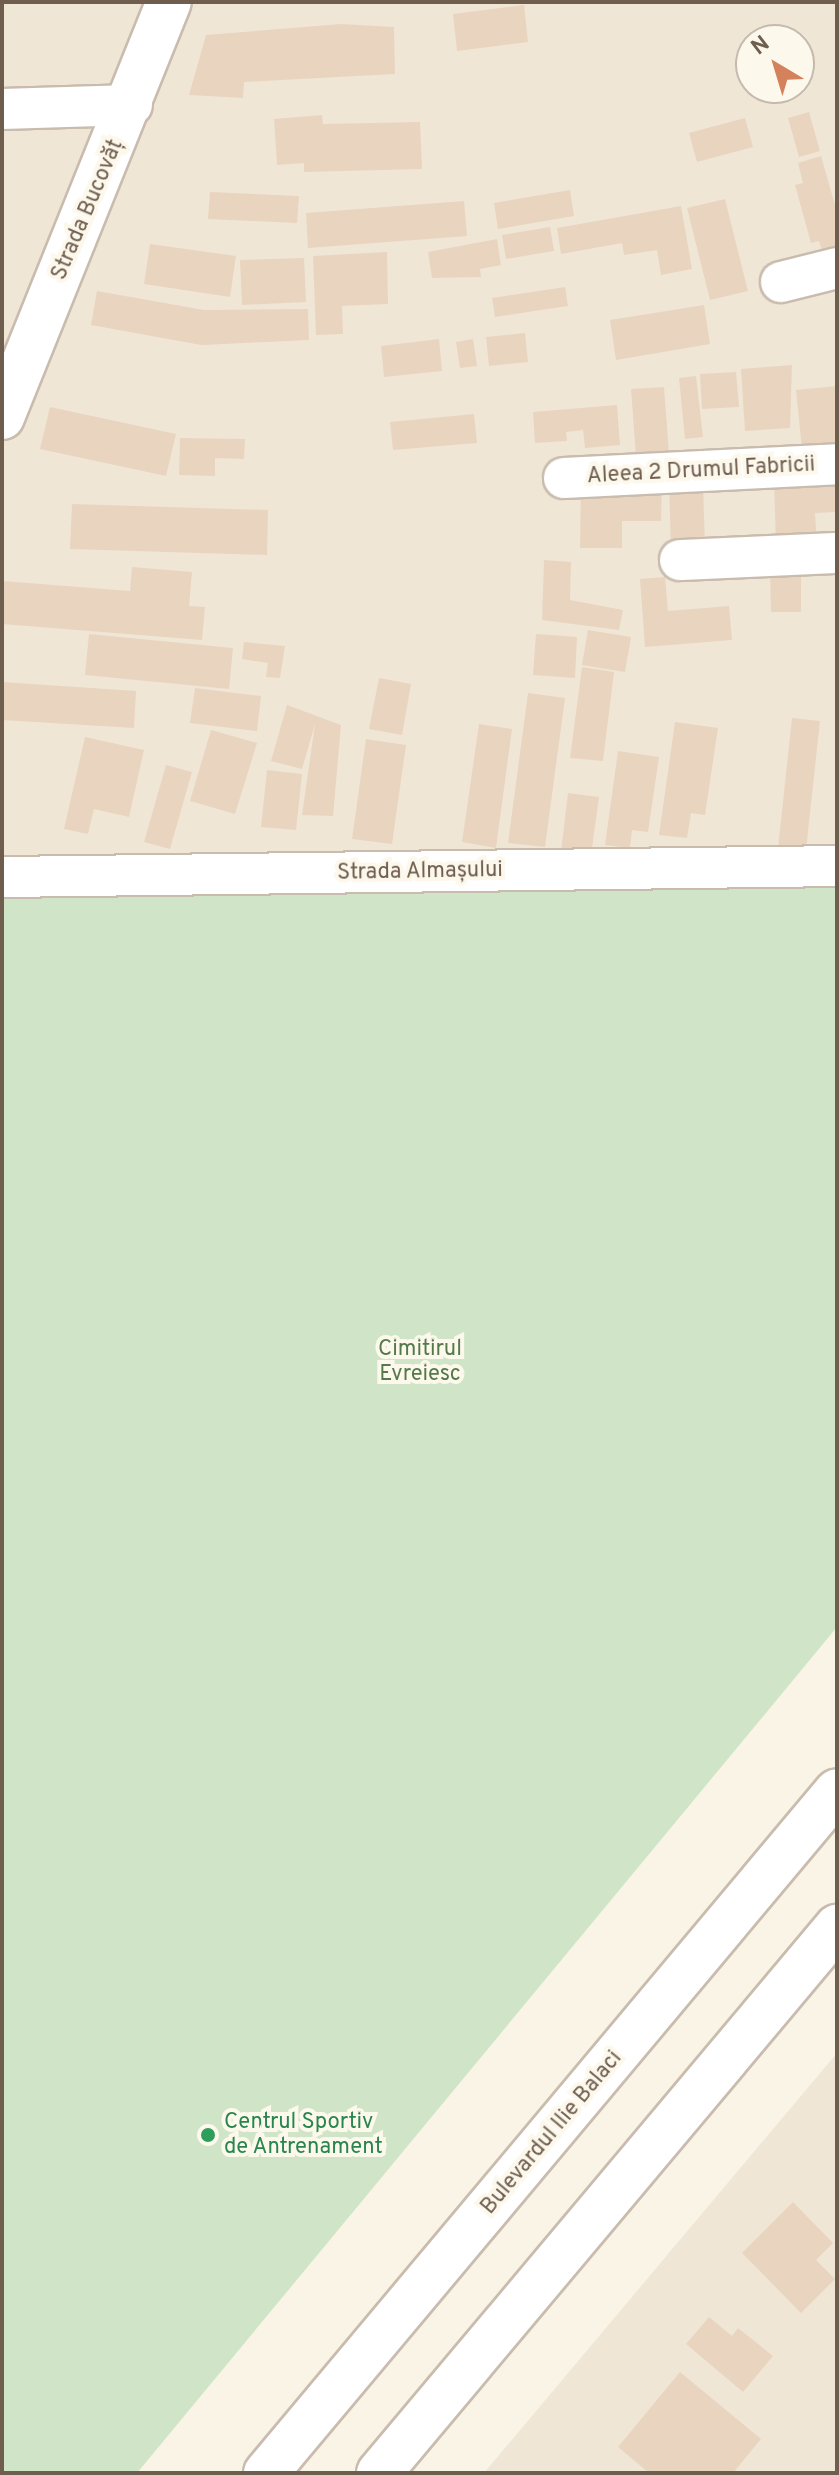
<!DOCTYPE html>
<meta charset="utf-8">
<style>
body{margin:0}
#map{position:relative;width:839px;height:2475px;overflow:hidden;background:#f9f4e6;font-family:Overpass,sans-serif}
div>[style]{position:absolute}
[style*='--x']{left:calc(var(--x)*1px);top:calc(var(--y)*1px);width:calc(var(--w)*1px);rotate:calc(var(--a)*1deg)}
.residential>*{inset:0;background:#f0e6d6}
.green>*{inset:0;background:#d0e5c7}
.building>*{inset:0;background:#e9d4c0}
.roads{filter:drop-shadow(2px 0 #c9bcae) drop-shadow(-2px 0 #c9bcae) drop-shadow(0 2px #c9bcae) drop-shadow(0 -2px #c9bcae)}
.street>*{height:40px;margin:-20px;padding:0 20px;transform-origin:20px;border-radius:20px;background:#fff}
.secondary>*{height:44px;margin:-22px;padding:0 22px;transform-origin:22px;border-radius:22px;background:#fff}
.dots>*{width:22px;height:22px;translate:-50% -50%;box-sizing:border-box;border:4px solid #fdf8ec;border-radius:50%}
span{translate:-50% -50%;white-space:nowrap;text-align:center;line-height:1.15;-webkit-text-stroke:8px #fdf8ec;paint-order:stroke}
.street-label{font-size:22px;color:#6f5d4e}
.park-label{font-size:22px;color:#547a4b}
.leisure-label{font-size:22px;color:#27864d}
.left{translate:0 -50%;text-align:left}
.frame{position:absolute;inset:0;border:4px solid #6f5d4e;pointer-events:none}
.north{position:absolute;left:735px;top:24px;width:80px;height:80px;box-sizing:border-box;background:#fdf8ec;border:2px solid #c4baad;border-radius:50%;rotate:322deg;font-size:22px;font-weight:700;line-height:32px;text-align:center;color:#6f5d4e}
.north::after{content:'';display:block;margin:auto;width:28px;height:36px;background:#d3825b;clip-path:polygon(50% 0,100% 100%,50% 72%,0 100%)}
</style>
<div id="map">
<div class="residential">
<i style="clip-path:polygon(evenodd,2px 2px,837px 2px,837px 875px,2px 899px,2px 2px,751px 40px,799px 40px,799px 88px,751px 88px,751px 40px)"></i>
<i style="clip-path:polygon(837px 2053px,837px 2473px,484px 2473px)"></i>
</div>
<div class="green">
<i style="clip-path:polygon(837px 869px,837px 1627px,137px 2473px,2px 2473px,2px 883px)"></i>
</div>
<div class="building">
<i style="clip-path:polygon(524px 5px,528px 42px,457px 51px,453px 14px)"></i>
<i style="clip-path:polygon(341px 24px,394px 27px,395px 74px,244px 82px,243px 98px,189px 95px,206px 35px)"></i>
<i style="clip-path:polygon(809px 112px,820px 151px,799px 157px,788px 118px)"></i>
<i style="clip-path:polygon(322px 115px,323px 124px,420px 122px,422px 169px,304px 172px,304px 163px,277px 165px,274px 119px)"></i>
<i style="clip-path:polygon(745px 118px,753px 147px,697px 162px,689px 133px)"></i>
<i style="clip-path:polygon(821px 156px,837px 212px,837px 256px,825px 260px,819px 241px,811px 243px,795px 185px,803px 183px,798px 163px)"></i>
<i style="clip-path:polygon(570px 190px,574px 216px,498px 229px,494px 203px)"></i>
<i style="clip-path:polygon(210px 192px,299px 196px,297px 223px,208px 219px)"></i>
<i style="clip-path:polygon(725px 199px,748px 291px,710px 300px,687px 208px)"></i>
<i style="clip-path:polygon(464px 201px,467px 236px,308px 248px,306px 213px)"></i>
<i style="clip-path:polygon(681px 206px,692px 269px,661px 275px,657px 250px,624px 255px,622px 243px,561px 254px,557px 228px)"></i>
<i style="clip-path:polygon(550px 227px,554px 251px,506px 259px,502px 235px)"></i>
<i style="clip-path:polygon(497px 239px,501px 265px,480px 269px,481px 277px,432px 278px,428px 252px)"></i>
<i style="clip-path:polygon(150px 244px,236px 256px,230px 297px,144px 284px)"></i>
<i style="clip-path:polygon(387px 252px,388px 304px,342px 306px,343px 334px,316px 335px,313px 256px)"></i>
<i style="clip-path:polygon(304px 258px,306px 302px,242px 305px,240px 260px)"></i>
<i style="clip-path:polygon(565px 287px,568px 306px,495px 317px,492px 298px)"></i>
<i style="clip-path:polygon(97px 291px,204px 310px,308px 309px,309px 340px,201px 345px,91px 325px)"></i>
<i style="clip-path:polygon(704px 305px,710px 344px,616px 360px,610px 320px)"></i>
<i style="clip-path:polygon(525px 333px,528px 362px,489px 366px,486px 337px)"></i>
<i style="clip-path:polygon(439px 339px,442px 371px,384px 377px,381px 346px)"></i>
<i style="clip-path:polygon(473px 339px,477px 366px,460px 368px,456px 342px)"></i>
<i style="clip-path:polygon(792px 365px,790px 428px,745px 431px,741px 369px)"></i>
<i style="clip-path:polygon(736px 372px,739px 407px,702px 409px,700px 374px)"></i>
<i style="clip-path:polygon(696px 376px,703px 437px,685px 439px,679px 378px)"></i>
<i style="clip-path:polygon(837px 386px,837px 455px,803px 459px,796px 390px)"></i>
<i style="clip-path:polygon(664px 387px,669px 454px,636px 457px,631px 389px)"></i>
<i style="clip-path:polygon(617px 405px,620px 445px,585px 448px,583px 430px,566px 432px,567px 441px,535px 443px,533px 412px)"></i>
<i style="clip-path:polygon(50px 407px,176px 434px,166px 476px,40px 449px)"></i>
<i style="clip-path:polygon(474px 414px,477px 443px,393px 450px,390px 422px)"></i>
<i style="clip-path:polygon(180px 438px,245px 439px,244px 459px,215px 458px,215px 476px,179px 475px)"></i>
<i style="clip-path:polygon(837px 478px,837px 512px,815px 513px,817px 544px,776px 546px,774px 480px)"></i>
<i style="clip-path:polygon(581px 480px,662px 481px,661px 521px,622px 521px,622px 548px,580px 548px)"></i>
<i style="clip-path:polygon(703px 484px,705px 547px,671px 548px,669px 485px)"></i>
<i style="clip-path:polygon(72px 504px,268px 510px,267px 555px,70px 549px)"></i>
<i style="clip-path:polygon(544px 560px,571px 562px,570px 600px,623px 610px,619px 630px,542px 620px)"></i>
<i style="clip-path:polygon(132px 567px,192px 572px,189px 606px,205px 607px,202px 640px,2px 624px,2px 581px,130px 591px)"></i>
<i style="clip-path:polygon(801px 569px,801px 612px,771px 612px,770px 570px)"></i>
<i style="clip-path:polygon(665px 577px,668px 611px,729px 606px,732px 640px,645px 647px,640px 579px)"></i>
<i style="clip-path:polygon(588px 630px,631px 637px,625px 672px,582px 665px)"></i>
<i style="clip-path:polygon(89px 634px,233px 648px,229px 689px,85px 675px)"></i>
<i style="clip-path:polygon(536px 634px,577px 637px,575px 678px,533px 675px)"></i>
<i style="clip-path:polygon(244px 642px,285px 646px,280px 678px,266px 677px,268px 663px,242px 659px)"></i>
<i style="clip-path:polygon(582px 667px,614px 672px,603px 761px,570px 758px)"></i>
<i style="clip-path:polygon(379px 678px,411px 684px,402px 735px,369px 729px)"></i>
<i style="clip-path:polygon(2px 682px,136px 691px,134px 728px,2px 720px)"></i>
<i style="clip-path:polygon(195px 688px,261px 696px,257px 731px,190px 723px)"></i>
<i style="clip-path:polygon(528px 693px,565px 698px,545px 847px,508px 843px)"></i>
<i style="clip-path:polygon(287px 705px,341px 725px,333px 816px,302px 815px,315px 724px,302px 769px,271px 761px)"></i>
<i style="clip-path:polygon(792px 718px,820px 721px,806px 850px,778px 848px)"></i>
<i style="clip-path:polygon(675px 722px,718px 728px,705px 815px,691px 813px,687px 838px,659px 835px)"></i>
<i style="clip-path:polygon(479px 724px,512px 729px,496px 848px,462px 842px)"></i>
<i style="clip-path:polygon(211px 730px,257px 743px,235px 814px,190px 801px)"></i>
<i style="clip-path:polygon(85px 737px,144px 750px,129px 817px,94px 809px,88px 834px,64px 829px)"></i>
<i style="clip-path:polygon(366px 739px,406px 745px,392px 844px,352px 839px)"></i>
<i style="clip-path:polygon(618px 751px,659px 757px,648px 832px,632px 830px,630px 848px,605px 845px)"></i>
<i style="clip-path:polygon(166px 765px,192px 772px,170px 849px,144px 842px)"></i>
<i style="clip-path:polygon(267px 770px,302px 774px,296px 830px,261px 827px)"></i>
<i style="clip-path:polygon(568px 793px,599px 797px,591px 855px,561px 851px)"></i>
<i style="clip-path:polygon(793px 2202px,833px 2243px,816px 2260px,835px 2279px,801px 2313px,742px 2253px)"></i>
<i style="clip-path:polygon(709px 2317px,732px 2336px,738px 2328px,773px 2356px,743px 2392px,686px 2344px)"></i>
<i style="clip-path:polygon(680px 2372px,761px 2439px,733px 2473px,649px 2473px,618px 2447px)"></i>
</div>
<div class="roads">
<div class="street">
<i style="--x:2;--y:109;--w:130;--a:-1.8"></i>
<i style="--x:781;--y:282;--w:58;--a:-14"></i>
<i style="--x:564;--y:478;--w:273;--a:-2.9"></i>
<i style="--x:680;--y:560;--w:157;--a:-2.6"></i>
<i style="--x:2;--y:877;--w:835;--a:-0.75"></i>
</div>
<div class="secondary">
<i style="--x:2;--y:417;--w:447;--a:-68.1"></i>
<i style="--x:266;--y:2473;--w:889;--a:-50.06"></i>
<i style="--x:379;--y:2473;--w:713;--a:-50.01"></i>
</div>
</div>
<div class="dots">
<i style="left:208px;top:2135px;background:#2e9e5b"></i>
</div>
<div class="street-label">
<span style="left:88px;top:210px;rotate:-67deg">Strada Bucovăț</span>
<span style="left:701px;top:471px;rotate:-3deg">Aleea 2 Drumul Fabricii</span>
<span style="left:420px;top:872px;rotate:-1deg">Strada Almașului</span>
<span style="left:552px;top:2133px;rotate:-50deg">Bulevardul Ilie Balaci</span>
</div>
<div class="park-label">
<span style="left:420px;top:1362px">Cimitirul<br>Evreiesc</span>
</div>
<div class="leisure-label">
<span class="left" style="left:224px;top:2135px">Centrul Sportiv<br>de Antrenament</span>
</div>
<div class="frame"></div>
<div class="north">N</div>
</div>
